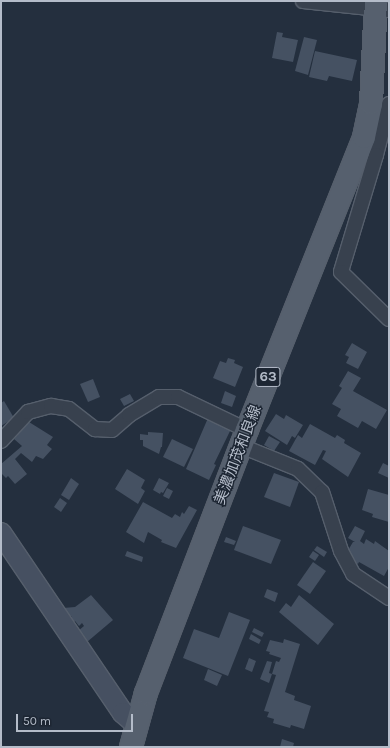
<!DOCTYPE html>
<meta charset="utf-8">
<style>
body{margin:0}
#map{position:relative;width:390px;height:748px;overflow:hidden;background:#242f3e;font-family:Karla,"Noto Sans JP",sans-serif}
div>[style]{position:absolute}
[style*='--x']{left:calc(var(--x)*1px);top:calc(var(--y)*1px);width:calc(var(--w)*1px);rotate:calc(var(--a)*1deg)}
.building>*{inset:0;background:#455162}
.roads{filter:drop-shadow(1px 0 #565f6c) drop-shadow(-1px 0 #565f6c) drop-shadow(0 1px #565f6c) drop-shadow(0 -1px #565f6c)}
.street>*{height:14px;margin:-7px;padding:0 7px;transform-origin:7px;border-radius:7px;background:#38414e}
.secondary>*{height:20px;margin:-10px;padding:0 10px;transform-origin:10px;border-radius:10px;background:#465061}
.primary>*{height:22px;margin:-11px;padding:0 11px;transform-origin:11px;border-radius:11px;background:#56606e}
span{translate:-50% -50%;white-space:nowrap;text-align:center;line-height:1.15;-webkit-text-stroke:3px #1d2633;paint-order:stroke}
.shield-label span{padding:1px 3px;background:#1d2633;border:1px solid;border-radius:3px;-webkit-text-stroke-width:0}
.shield-label{font-size:14px;color:#b4bcc9;font-weight:700}
.street-label{font-size:15px;color:#b4bcc9}
.frame{position:absolute;inset:0;border:2px solid #b4bcc9;pointer-events:none}
.scale{position:absolute;left:16px;top:714px;width:117px;height:18px;box-sizing:border-box;border:2px solid #b4bcc9;border-top:0;padding-left:5px;font-size:12px;line-height:14px;white-space:nowrap;color:#b4bcc9;-webkit-text-stroke:3px #1d2633;paint-order:stroke}
</style>
<div id="map">
<div class="building">
<i style="clip-path:polygon(277px 32px,283px 33px,282px 37px,298px 40px,293px 62px,272px 58px)"></i>
<i style="clip-path:polygon(304px 37px,317px 40px,308px 75px,295px 71px)"></i>
<i style="clip-path:polygon(315px 51px,357px 60px,352px 81px,329px 76px,327px 81px,309px 77px)"></i>
<i style="clip-path:polygon(352px 343px,367px 352px,358px 369px,346px 363px,349px 357px,345px 355px)"></i>
<i style="clip-path:polygon(228px 358px,235px 360px,234px 363px,243px 367px,235px 387px,213px 378px,220px 361px,226px 363px)"></i>
<i style="clip-path:polygon(348px 371px,361px 378px,353px 391px,387px 410px,376px 429px,362px 421px,358px 428px,337px 416px,341px 409px,332px 404px,342px 388px,339px 386px)"></i>
<i style="clip-path:polygon(93px 379px,100px 397px,88px 402px,80px 384px)"></i>
<i style="clip-path:polygon(225px 391px,236px 396px,232px 407px,221px 403px)"></i>
<i style="clip-path:polygon(130px 394px,134px 401px,124px 406px,120px 399px)"></i>
<i style="clip-path:polygon(4px 401px,14px 418px,1px 426px,1px 403px)"></i>
<i style="clip-path:polygon(276px 414px,284px 419px,286px 415px,303px 425px,295px 438px,292px 436px,287px 445px,265px 431px)"></i>
<i style="clip-path:polygon(208px 418px,231px 429px,214px 464px,216px 465px,209px 480px,186px 469px)"></i>
<i style="clip-path:polygon(29px 422px,53px 437px,47px 445px,52px 449px,43px 459px,36px 456px,32px 462px,21px 453px,15px 459px,27px 474px,15px 484px,8px 476px,6px 478px,1px 473px,1px 464px,22px 446px,14px 439px)"></i>
<i style="clip-path:polygon(310px 424px,335px 438px,337px 435px,345px 440px,344px 443px,361px 453px,348px 477px,322px 459px,326px 451px,323px 450px,315px 465px,289px 451px,298px 435px,302px 438px)"></i>
<i style="clip-path:polygon(148px 432px,163px 433px,162px 447px,161px 447px,159px 454px,143px 446px,143px 440px,140px 440px,140px 434px,148px 435px)"></i>
<i style="clip-path:polygon(269px 436px,280px 442px,274px 451px,264px 445px)"></i>
<i style="clip-path:polygon(172px 439px,193px 449px,184px 467px,163px 457px)"></i>
<i style="clip-path:polygon(383px 463px,389px 466px,389px 478px,378px 473px)"></i>
<i style="clip-path:polygon(127px 469px,145px 480px,141px 488px,145px 491px,138px 504px,115px 489px)"></i>
<i style="clip-path:polygon(274px 473px,299px 482px,290px 507px,264px 497px)"></i>
<i style="clip-path:polygon(71px 478px,79px 484px,69px 500px,61px 495px)"></i>
<i style="clip-path:polygon(159px 478px,169px 483px,163px 493px,161px 492px,160px 494px,153px 490px)"></i>
<i style="clip-path:polygon(167px 488px,173px 491px,169px 499px,163px 496px)"></i>
<i style="clip-path:polygon(368px 489px,389px 495px,389px 522px,372px 517px,373px 514px,362px 510px)"></i>
<i style="clip-path:polygon(60px 498px,67px 503px,61px 512px,54px 507px)"></i>
<i style="clip-path:polygon(143px 502px,172px 518px,175px 514px,180px 517px,182px 512px,184px 514px,189px 506px,197px 510px,176px 548px,161px 542px,162px 540px,148px 532px,144px 543px,126px 532px)"></i>
<i style="clip-path:polygon(243px 526px,281px 540px,271px 564px,234px 550px)"></i>
<i style="clip-path:polygon(355px 526px,365px 531px,360px 541px,364px 544px,366px 539px,374px 544px,375px 541px,389px 551px,389px 567px,384px 576px,359px 562px,358px 564px,351px 560px,347px 552px,353px 542px,355px 542px,348px 538px)"></i>
<i style="clip-path:polygon(226px 537px,236px 541px,234px 545px,224px 542px)"></i>
<i style="clip-path:polygon(317px 546px,327px 552px,324px 557px,314px 550px)"></i>
<i style="clip-path:polygon(127px 551px,143px 557px,142px 562px,125px 556px)"></i>
<i style="clip-path:polygon(313px 551px,319px 555px,315px 561px,309px 557px)"></i>
<i style="clip-path:polygon(313px 562px,326px 571px,310px 594px,297px 585px)"></i>
<i style="clip-path:polygon(267px 589px,278px 593px,275px 602px,264px 597px)"></i>
<i style="clip-path:polygon(91px 595px,113px 620px,87px 642px,78px 631px,84px 626px,82px 623px,79px 626px,75px 621px,73px 623px,69px 618px,72px 616px,69px 616px,63px 608px,75px 607px)"></i>
<i style="clip-path:polygon(299px 595px,334px 624px,318px 645px,279px 612px,286px 603px,291px 607px)"></i>
<i style="clip-path:polygon(229px 612px,250px 620px,228px 676px,183px 658px,194px 629px,219px 638px)"></i>
<i style="clip-path:polygon(254px 628px,264px 633px,262px 637px,252px 632px)"></i>
<i style="clip-path:polygon(251px 634px,261px 640px,259px 644px,249px 639px)"></i>
<i style="clip-path:polygon(284px 639px,300px 644px,285px 692px,295px 696px,294px 700px,311px 706px,304px 729px,291px 725px,290px 728px,273px 723px,274px 719px,267px 717px,269px 712px,264px 711px,276px 675px,272px 674px,269px 683px,260px 679px,267px 661px,272px 662px,269px 673px,272px 674px,276px 661px,279px 662px,281px 658px,269px 654px,270px 652px,266px 651px,270px 640px,283px 643px)"></i>
<i style="clip-path:polygon(249px 658px,256px 661px,252px 672px,245px 669px)"></i>
<i style="clip-path:polygon(208px 669px,222px 675px,217px 686px,204px 680px)"></i>
<i style="clip-path:polygon(282px 739px,294px 743px,293px 747px,280px 747px)"></i>
</div>
<div class="roads">
<div class="street">
<i style="--x:303;--y:1;--w:86;--a:6"></i>
<i style="--x:389;--y:104;--w:53;--a:104.3"></i>
<i style="--x:376;--y:155;--w:122;--a:106.7"></i>
<i style="--x:341;--y:272;--w:67;--a:44.4"></i>
<i style="--x:1;--y:441;--w:40;--a:-47"></i>
<i style="--x:28;--y:412;--w:24;--a:-15"></i>
<i style="--x:51;--y:406;--w:18;--a:9"></i>
<i style="--x:69;--y:409;--w:33;--a:38"></i>
<i style="--x:95;--y:429;--w:17;--a:3"></i>
<i style="--x:112;--y:430;--w:23;--a:-41"></i>
<i style="--x:129;--y:415;--w:35;--a:-31"></i>
<i style="--x:159;--y:397;--w:19;--a:0"></i>
<i style="--x:178;--y:397;--w:76;--a:25.6"></i>
<i style="--x:241;--y:446;--w:61;--a:22"></i>
<i style="--x:298;--y:469;--w:33;--a:44"></i>
<i style="--x:322;--y:492;--w:62;--a:72.1"></i>
<i style="--x:341;--y:551;--w:26;--a:62"></i>
<i style="--x:353;--y:574;--w:43;--a:33.7"></i>
</div>
<div class="secondary">
<i style="--x:1;--y:533;--w:217;--a:55.9"></i>
<i style="--x:123;--y:713;--w:18;--a:41"></i>
</div>
<div class="primary">
<i style="--x:131;--y:747;--w:56;--a:-74.5"></i>
<i style="--x:146;--y:693;--w:282;--a:-69"></i>
<i style="--x:247;--y:430;--w:315;--a:-68.2"></i>
<i style="--x:364;--y:137;--w:35;--a:-78"></i>
<i style="--x:371;--y:103;--w:102;--a:-87.2"></i>
</div>
</div>
<div class="shield-label">
<span style="left:268px;top:377px">63</span>
</div>
<div class="street-label">
<span style="left:238px;top:455px;rotate:-69deg">美濃加茂和良線</span>
</div>
<div class="frame"></div>
<div class="scale">50 m</div>
</div>
